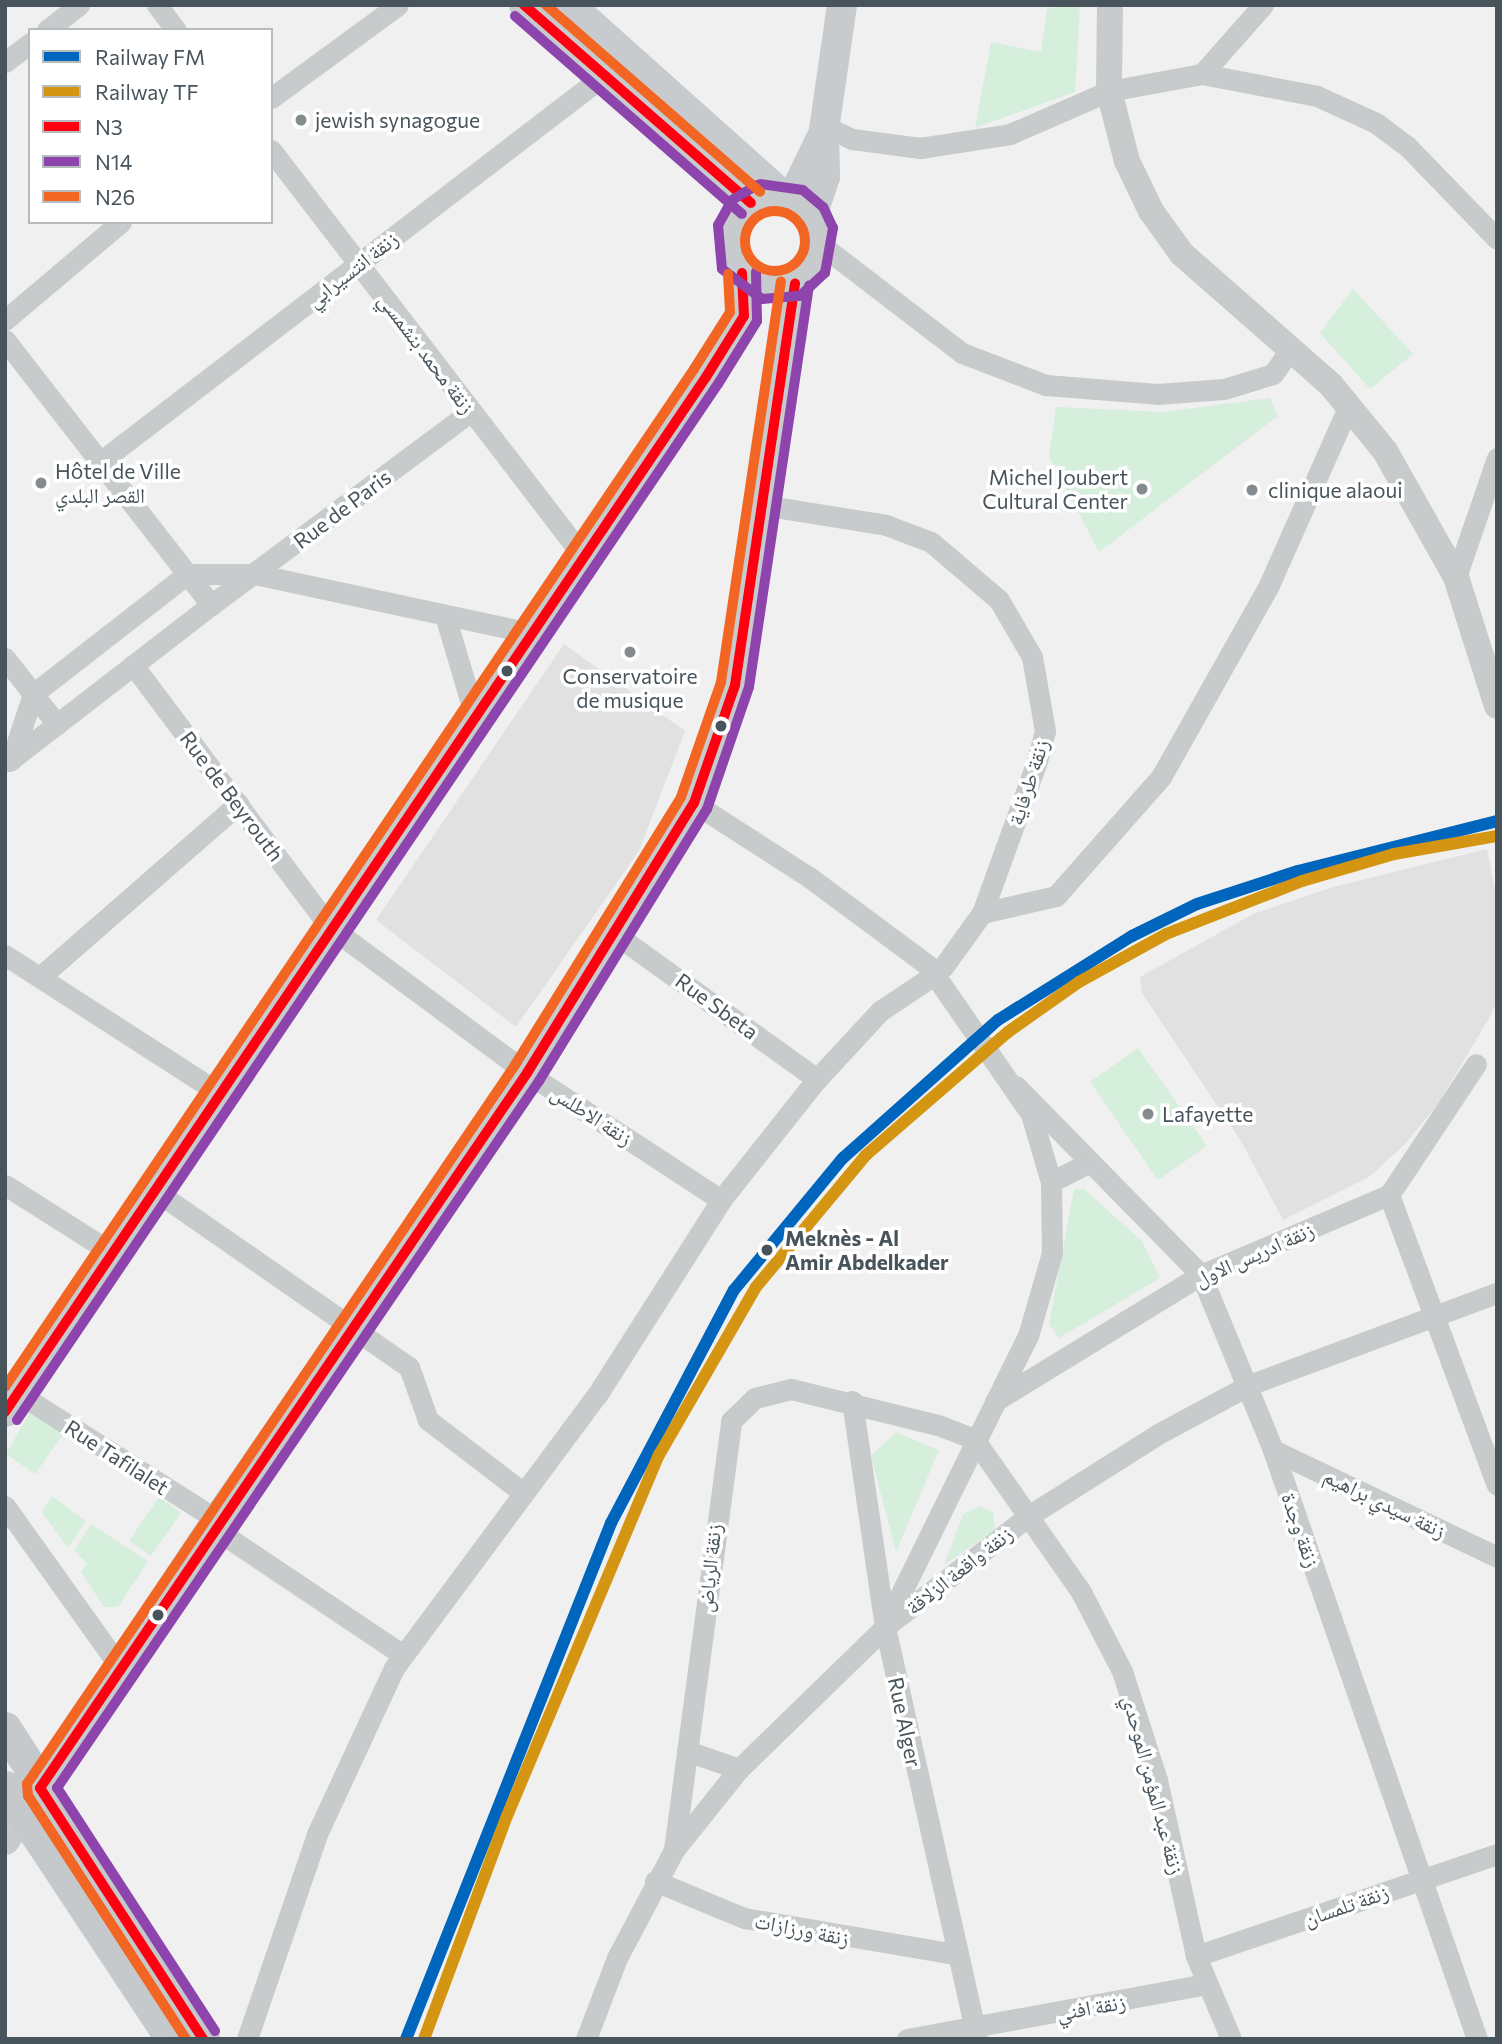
<!DOCTYPE html>
<meta charset="utf-8">
<style>
body{margin:0}
#map{position:relative;width:1502px;height:2044px;overflow:hidden;background:#f0f0f0;font-family:Commissioner,"Noto Naskh Arabic",sans-serif}
div>[style]{position:absolute}
[style*='--x']{left:calc(var(--x)*1px);top:calc(var(--y)*1px);width:calc(var(--w)*1px);rotate:calc(var(--a)*1deg)}
.education>*{inset:0;background:#e2e1e1}
.green>*{inset:0;background:#d6eedc}
.minor>*{height:21px;margin:-10.5px;padding:0 10.5px;transform-origin:10.5px;border-radius:10.5px;background:#c7cbcc}
.tertiary>*{height:26px;margin:-13px;padding:0 13px;transform-origin:13px;border-radius:13px;background:#c7cbcc}
.secondary>*{height:30px;margin:-15px;padding:0 15px;transform-origin:15px;border-radius:15px;background:#c8cbcd}
.secondary>.ring{margin:-15px;padding:0;box-sizing:content-box;background:none;border:30px solid #c8cbcd;border-radius:50%}
.primary>*{height:33px;margin:-16.5px;padding:0 16.5px;transform-origin:16.5px;border-radius:16.5px;background:#c6c9cb}
.bus-1>*{height:10px;margin:-5px;padding:0 5px;transform-origin:5px;border-radius:5px;background:#f01}
.bus-2>*{height:10px;margin:-5px;padding:0 5px;transform-origin:5px;border-radius:5px;background:#8e44ad}
.bus-3>*{height:10px;margin:-5px;padding:0 5px;transform-origin:5px;border-radius:5px;background:#f26522}
.bus-3>.ring{margin:-5px;padding:0;box-sizing:content-box;background:none;border:10px solid #f26522;border-radius:50%}
.rail-1>*{height:12px;margin:-6px;padding:0 6px;transform-origin:6px;border-radius:6px;background:#0065bd}
.rail-2>*{height:12px;margin:-6px;padding:0 6px;transform-origin:6px;border-radius:6px;background:#d49612}
.dots>*{width:19px;height:19px;translate:-50% -50%;box-sizing:border-box;border:4px solid #fff;border-radius:50%}
span{translate:-50% -50%;white-space:nowrap;text-align:center;line-height:1.15;-webkit-text-stroke:7px #fff;paint-order:stroke}
.poi-label{font-size:21px;color:#48545b}
.left{translate:0 -50%;text-align:left}
.right{translate:-100% -50%;text-align:right}
.street-label{font-size:21px;color:#48545b}
.stop-label{font-size:21px;color:#48545b;font-weight:700}
.frame{position:absolute;inset:0;border:7px solid #48545b;pointer-events:none}
.legend{position:absolute;left:28px;top:28px;width:245px;height:196px;box-sizing:border-box;background:#fff;border:2px solid #b6bbbd;margin:0;padding:9px 12px;list-style:none;font-size:21px;color:#48545b}
.legend li{display:flex;align-items:center;gap:14px;height:35px}
.legend b{width:35px;border:2px solid #b6bbbd}
</style>
<div id="map">
<div class="education">
<i style="clip-path:polygon(564px 644px,685px 731px,639px 851px,516px 1027px,376px 920px)"></i>
<i style="clip-path:polygon(1487px 849px,1497px 900px,1497px 1002px,1488px 1020px,1438px 1104px,1404px 1145px,1369px 1177px,1283px 1220px,1241px 1141px,1142px 993px,1140px 977px,1253px 914px,1333px 887px)"></i>
</div>
<div class="green">
<i style="clip-path:polygon(1064px 5px,1080px 5px,1075px 92px,975px 128px,991px 42px,1041px 52px,1047px 9px)"></i>
<i style="clip-path:polygon(1353px 289px,1413px 354px,1370px 389px,1320px 333px)"></i>
<i style="clip-path:polygon(1270px 398px,1278px 416px,1099px 552px,1049px 456px,1056px 407px,1163px 412px)"></i>
<i style="clip-path:polygon(1138px 1048px,1207px 1146px,1158px 1180px,1090px 1082px)"></i>
<i style="clip-path:polygon(1074px 1189px,1084px 1189px,1142px 1241px,1160px 1278px,1059px 1338px,1049px 1324px)"></i>
<i style="clip-path:polygon(32px 1409px,64px 1433px,35px 1474px,6px 1454px)"></i>
<i style="clip-path:polygon(896px 1432px,939px 1450px,896px 1552px,871px 1456px)"></i>
<i style="clip-path:polygon(52px 1496px,86px 1521px,68px 1548px,42px 1512px)"></i>
<i style="clip-path:polygon(159px 1497px,181px 1513px,151px 1556px,129px 1541px)"></i>
<i style="clip-path:polygon(981px 1506px,993px 1513px,995px 1530px,944px 1565px,963px 1514px)"></i>
<i style="clip-path:polygon(91px 1524px,148px 1561px,118px 1607px,104px 1607px,81px 1572px,87px 1563px,74px 1551px)"></i>
</div>
<div class="minor">
<i style="--x:157;--y:5;--w:31;--a:53"></i>
<i style="--x:47;--y:30;--w:41;--a:-38"></i>
<i style="--x:5;--y:62;--w:31;--a:-37"></i>
<i style="--x:1202;--y:74;--w:117;--a:10.8"></i>
<i style="--x:1317;--y:96;--w:65;--a:24.6"></i>
<i style="--x:1376;--y:123;--w:39;--a:37"></i>
<i style="--x:1407;--y:146;--w:129;--a:45.9"></i>
<i style="--x:271;--y:98;--w:157;--a:-36.2"></i>
<i style="--x:825;--y:126;--w:30;--a:26"></i>
<i style="--x:852;--y:139;--w:69;--a:7.5"></i>
<i style="--x:920;--y:148;--w:91;--a:-8.8"></i>
<i style="--x:1010;--y:134;--w:108;--a:-23.5"></i>
<i style="--x:1109;--y:91;--w:95;--a:-10.4"></i>
<i style="--x:1202;--y:74;--w:92;--a:-48.5"></i>
<i style="--x:271;--y:150;--w:512;--a:52.46"></i>
<i style="--x:820;--y:244;--w:179;--a:37.5"></i>
<i style="--x:962;--y:353;--w:90;--a:20.9"></i>
<i style="--x:1046;--y:385;--w:111;--a:4.6"></i>
<i style="--x:1157;--y:394;--w:67;--a:-4.3"></i>
<i style="--x:1224;--y:389;--w:51;--a:-17"></i>
<i style="--x:1273;--y:374;--w:32;--a:-55"></i>
<i style="--x:5;--y:320;--w:152;--a:-40.2"></i>
<i style="--x:5;--y:340;--w:336;--a:52.1"></i>
<i style="--x:211;--y:605;--w:195;--a:142.3"></i>
<i style="--x:57;--y:724;--w:38;--a:-129"></i>
<i style="--x:33;--y:694;--w:195;--a:-37.9"></i>
<i style="--x:100;--y:462;--w:634;--a:-37.5"></i>
<i style="--x:763;--y:505;--w:125;--a:9.2"></i>
<i style="--x:886;--y:525;--w:48;--a:20.7"></i>
<i style="--x:931;--y:542;--w:89;--a:40.5"></i>
<i style="--x:999;--y:600;--w:66;--a:59.9"></i>
<i style="--x:1032;--y:657;--w:75;--a:80"></i>
<i style="--x:1045;--y:731;--w:34;--a:105"></i>
<i style="--x:1036;--y:764;--w:158;--a:109.9"></i>
<i style="--x:982;--y:913;--w:67;--a:125.8"></i>
<i style="--x:187;--y:574;--w:68;--a:0"></i>
<i style="--x:255;--y:574;--w:282;--a:12.1"></i>
<i style="--x:1456;--y:577;--w:126;--a:-71"></i>
<i style="--x:211;--y:605;--w:324;--a:-36.7"></i>
<i style="--x:446;--y:619;--w:101;--a:73.4"></i>
<i style="--x:5;--y:658;--w:46;--a:52.1"></i>
<i style="--x:33;--y:694;--w:70;--a:108.4"></i>
<i style="--x:133;--y:665;--w:328;--a:53.1"></i>
<i style="--x:330;--y:927;--w:245;--a:36.5"></i>
<i style="--x:527;--y:1073;--w:232;--a:33.2"></i>
<i style="--x:9;--y:761;--w:61;--a:-37.6"></i>
<i style="--x:694;--y:803;--w:137;--a:32.8"></i>
<i style="--x:809;--y:877;--w:151;--a:36.6"></i>
<i style="--x:982;--y:913;--w:76;--a:-12.9"></i>
<i style="--x:1056;--y:896;--w:159;--a:-48.6"></i>
<i style="--x:1161;--y:777;--w:220;--a:-60.6"></i>
<i style="--x:1269;--y:585;--w:197;--a:-66"></i>
<i style="--x:615;--y:934;--w:249;--a:35.7"></i>
<i style="--x:5;--y:955;--w:255;--a:32.8"></i>
<i style="--x:41;--y:976;--w:262;--a:-41.1"></i>
<i style="--x:1016;--y:1086;--w:264;--a:45.6"></i>
<i style="--x:1201;--y:1275;--w:189;--a:67.6"></i>
<i style="--x:1273;--y:1450;--w:623;--a:70.9"></i>
<i style="--x:1051;--y:1182;--w:42;--a:-27.2"></i>
<i style="--x:5;--y:1185;--w:125;--a:32.3"></i>
<i style="--x:154;--y:1190;--w:310;--a:34.8"></i>
<i style="--x:409;--y:1367;--w:56;--a:70.3"></i>
<i style="--x:428;--y:1420;--w:117;--a:37.4"></i>
<i style="--x:1389;--y:1195;--w:309;--a:69.6"></i>
<i style="--x:18;--y:1393;--w:236;--a:32.5"></i>
<i style="--x:852;--y:1401;--w:228;--a:81.7"></i>
<i style="--x:885;--y:1627;--w:422;--a:77.4"></i>
<i style="--x:995;--y:1401;--w:241;--a:-31.5"></i>
<i style="--x:1201;--y:1275;--w:204;--a:-23.1"></i>
<i style="--x:1389;--y:1195;--w:157;--a:-56.4"></i>
<i style="--x:1273;--y:1450;--w:248;--a:25.5"></i>
<i style="--x:5;--y:1506;--w:198;--a:54.5"></i>
<i style="--x:212;--y:1527;--w:230;--a:33.8"></i>
<i style="--x:886;--y:1624;--w:321;--a:-63.8"></i>
<i style="--x:1028;--y:1336;--w:86;--a:-73.9"></i>
<i style="--x:1052;--y:1253;--w:71;--a:-90.8"></i>
<i style="--x:1051;--y:1182;--w:71;--a:-106.4"></i>
<i style="--x:1031;--y:1114;--w:158;--a:-124.7"></i>
<i style="--x:687;--y:1751;--w:55;--a:19.1"></i>
<i style="--x:674;--y:1850;--w:433;--a:-82.4"></i>
<i style="--x:731;--y:1421;--w:33;--a:-44"></i>
<i style="--x:755;--y:1398;--w:37;--a:-14"></i>
<i style="--x:791;--y:1389;--w:151;--a:13.8"></i>
<i style="--x:938;--y:1425;--w:39;--a:21"></i>
<i style="--x:974;--y:1439;--w:187;--a:55"></i>
<i style="--x:1081;--y:1592;--w:89;--a:62.6"></i>
<i style="--x:1122;--y:1671;--w:114;--a:72.2"></i>
<i style="--x:1157;--y:1780;--w:180;--a:77.5"></i>
<i style="--x:1196;--y:1956;--w:90;--a:67.1"></i>
<i style="--x:655;--y:1881;--w:96;--a:22.6"></i>
<i style="--x:744;--y:1918;--w:213;--a:9.7"></i>
<i style="--x:1196;--y:1956;--w:318;--a:-18.7"></i>
<i style="--x:247;--y:2039;--w:217;--a:-71.1"></i>
<i style="--x:317;--y:1834;--w:183;--a:-65.1"></i>
<i style="--x:394;--y:1668;--w:340;--a:-53.4"></i>
<i style="--x:597;--y:1395;--w:231;--a:-57.5"></i>
<i style="--x:721;--y:1200;--w:154;--a:-51.6"></i>
<i style="--x:817;--y:1079;--w:93;--a:-47.2"></i>
<i style="--x:880;--y:1011;--w:58;--a:-33.7"></i>
<i style="--x:586;--y:2039;--w:87;--a:-69.1"></i>
<i style="--x:617;--y:1958;--w:122;--a:-62.2"></i>
<i style="--x:674;--y:1850;--w:104;--a:-51.3"></i>
<i style="--x:739;--y:1769;--w:204;--a:-44.2"></i>
<i style="--x:885;--y:1627;--w:183;--a:-37.7"></i>
<i style="--x:1030;--y:1515;--w:151;--a:-32.3"></i>
<i style="--x:1158;--y:1434;--w:103;--a:-28.3"></i>
<i style="--x:1249;--y:1385;--w:265;--a:-20.4"></i>
<i style="--x:907;--y:2039;--w:304;--a:-10.4"></i>
</div>
<div class="tertiary">
<i style="--x:1110;--y:5;--w:86;--a:90.7"></i>
<i style="--x:1109;--y:91;--w:72;--a:75.6"></i>
<i style="--x:1127;--y:161;--w:55;--a:64.4"></i>
<i style="--x:1151;--y:211;--w:53;--a:54.2"></i>
<i style="--x:1182;--y:254;--w:198;--a:41.3"></i>
<i style="--x:1331;--y:385;--w:85;--a:50.7"></i>
<i style="--x:1385;--y:451;--w:145;--a:60.6"></i>
<i style="--x:1456;--y:577;--w:135;--a:72.4"></i>
</div>
<div class="secondary">
<i style="--x:524;--y:5;--w:301;--a:41.1"></i>
<i style="--x:570;--y:5;--w:290;--a:41.8"></i>
<i class="ring" style="left:730px;top:197px;width:60px;height:60px"></i>
<i style="--x:791;--y:200;--w:73;--a:-64.1"></i>
<i style="--x:812;--y:216;--w:41;--a:-71.6"></i>
<i style="--x:825;--y:177;--w:47;--a:-91.2"></i>
<i style="--x:824;--y:130;--w:126;--a:-81.8"></i>
<i style="--x:5;--y:1412;--w:1250;--a:-55.89"></i>
<i style="--x:706;--y:377;--w:72;--a:-58.1"></i>
<i style="--x:744;--y:316;--w:43;--a:-92.7"></i>
<i style="--x:5;--y:1840;--w:384;--a:-56.5"></i>
<i style="--x:217;--y:1520;--w:544;--a:-55.26"></i>
<i style="--x:527;--y:1073;--w:317;--a:-58.3"></i>
<i style="--x:694;--y:803;--w:125;--a:-70.8"></i>
<i style="--x:735;--y:685;--w:406;--a:-81.5"></i>
</div>
<div class="primary">
<i style="--x:5;--y:1728;--w:369;--a:57.5"></i>
<i style="--x:5;--y:1787;--w:302;--a:56.5"></i>
</div>
<div class="bus-1">
<i style="--x:524;--y:5;--w:301;--a:41.1"></i>
<i style="--x:5;--y:1412;--w:1250;--a:-55.89"></i>
<i style="--x:706;--y:377;--w:72;--a:-58.1"></i>
<i style="--x:744;--y:316;--w:43;--a:-92.7"></i>
<i style="--x:203;--y:2039;--w:299;--a:-123"></i>
<i style="--x:40;--y:1788;--w:865;--a:-55.74"></i>
<i style="--x:527;--y:1073;--w:317;--a:-58.3"></i>
<i style="--x:694;--y:803;--w:125;--a:-70.8"></i>
<i style="--x:735;--y:685;--w:406;--a:-81.5"></i>
</div>
<div class="bus-2">
<i style="--x:515;--y:16;--w:301;--a:41.1"></i>
<i style="--x:757;--y:185;--w:29;--a:149"></i>
<i style="--x:732;--y:200;--w:29;--a:119"></i>
<i style="--x:718;--y:225;--w:44;--a:84.8"></i>
<i style="--x:722;--y:269;--w:50;--a:36.9"></i>
<i style="--x:762;--y:299;--w:38;--a:-5"></i>
<i style="--x:800;--y:296;--w:34;--a:-43"></i>
<i style="--x:825;--y:273;--w:46;--a:-79.9"></i>
<i style="--x:833;--y:228;--w:23;--a:-115"></i>
<i style="--x:823;--y:207;--w:26;--a:-140"></i>
<i style="--x:803;--y:190;--w:43;--a:-172.1"></i>
<i style="--x:17;--y:1420;--w:1251;--a:-55.92"></i>
<i style="--x:718;--y:384;--w:74;--a:-58.2"></i>
<i style="--x:757;--y:321;--w:49;--a:-91.2"></i>
<i style="--x:215;--y:2031;--w:290;--a:-123"></i>
<i style="--x:57;--y:1788;--w:856;--a:-55.72"></i>
<i style="--x:539;--y:1081;--w:320;--a:-58.3"></i>
<i style="--x:707;--y:809;--w:129;--a:-71"></i>
<i style="--x:749;--y:687;--w:406;--a:-81.5"></i>
</div>
<div class="bus-3">
<i style="--x:546;--y:5;--w:284;--a:41.1"></i>
<i class="ring" style="left:745px;top:211px;width:50px;height:50px"></i>
<i style="--x:5;--y:1387;--w:1229;--a:-55.91"></i>
<i style="--x:694;--y:369;--w:67;--a:-57.7"></i>
<i style="--x:730;--y:312;--w:38;--a:-93"></i>
<i style="--x:186;--y:2039;--w:290;--a:-123"></i>
<i style="--x:28;--y:1796;--w:12;--a:-95"></i>
<i style="--x:27;--y:1784;--w:869;--a:-55.83"></i>
<i style="--x:515;--y:1065;--w:315;--a:-58.2"></i>
<i style="--x:681;--y:797;--w:122;--a:-70.8"></i>
<i style="--x:721;--y:682;--w:405;--a:-81.5"></i>
</div>
<div class="rail-1">
<i style="--x:406;--y:2039;--w:555;--a:-68.33"></i>
<i style="--x:611;--y:1523;--w:263;--a:-62.2"></i>
<i style="--x:734;--y:1290;--w:171;--a:-50.5"></i>
<i style="--x:843;--y:1158;--w:208;--a:-41.7"></i>
<i style="--x:998;--y:1020;--w:158;--a:-32.1"></i>
<i style="--x:1132;--y:936;--w:72;--a:-26.2"></i>
<i style="--x:1197;--y:904;--w:106;--a:-18.1"></i>
<i style="--x:1298;--y:871;--w:205;--a:-14.1"></i>
</div>
<div class="rail-2">
<i style="--x:424;--y:2039;--w:238;--a:-69.6"></i>
<i style="--x:507;--y:1816;--w:392;--a:-67.2"></i>
<i style="--x:659;--y:1455;--w:194;--a:-60"></i>
<i style="--x:756;--y:1287;--w:172;--a:-50.2"></i>
<i style="--x:866;--y:1155;--w:188;--a:-40.9"></i>
<i style="--x:1008;--y:1032;--w:87;--a:-35.2"></i>
<i style="--x:1079;--y:982;--w:99;--a:-28.9"></i>
<i style="--x:1166;--y:934;--w:146;--a:-21.3"></i>
<i style="--x:1302;--y:881;--w:96;--a:-16.4"></i>
<i style="--x:1394;--y:854;--w:105;--a:-9.9"></i>
</div>
<div class="dots">
<i style="left:301px;top:120px;background:#838b8f"></i>
<i style="left:41px;top:483px;background:#838b8f"></i>
<i style="left:1142px;top:489px;background:#838b8f"></i>
<i style="left:1252px;top:490px;background:#838b8f"></i>
<i style="left:630px;top:652px;background:#838b8f"></i>
<i style="left:507px;top:671px;background:#48545b"></i>
<i style="left:721px;top:726px;background:#48545b"></i>
<i style="left:1148px;top:1114px;background:#838b8f"></i>
<i style="left:767px;top:1250px;background:#48545b"></i>
<i style="left:158px;top:1615px;background:#48545b"></i>
</div>
<div class="poi-label">
<span class="left" style="left:315px;top:120px">jewish synagogue</span>
<span class="left" style="left:55px;top:483px">Hôtel de Ville<br>القصر البلدي</span>
<span class="right" style="left:1128px;top:489px">Michel Joubert<br>Cultural Center</span>
<span class="left" style="left:1268px;top:490px">clinique alaoui</span>
<span style="left:630px;top:688px">Conservatoire<br>de musique</span>
<span class="left" style="left:1162px;top:1114px">Lafayette</span>
</div>
<div class="street-label">
<span style="left:352px;top:269px;rotate:-38deg">زنقة انتسيرابي</span>
<span style="left:427px;top:353px;rotate:53deg">زنقة محمد بنشمسي</span>
<span style="left:342px;top:509px;rotate:-37deg">Rue de Paris</span>
<span style="left:1028px;top:782px;rotate:-72deg">زنقة طرفاية</span>
<span style="left:232px;top:796px;rotate:53deg">Rue de Beyrouth</span>
<span style="left:717px;top:1006px;rotate:36deg">Rue Sbeta</span>
<span style="left:592px;top:1115px;rotate:33deg">زنقة الاطلس</span>
<span style="left:1254px;top:1254px;rotate:-24deg">زنقة ادريس الاول</span>
<span style="left:117px;top:1457px;rotate:33deg">Rue Tafilalet</span>
<span style="left:1385px;top:1503px;rotate:26deg">زنقة سيدي براهيم</span>
<span style="left:1301px;top:1530px;rotate:71deg">زنقة وجدة</span>
<span style="left:709px;top:1568px;rotate:-84deg">زنقة الرياض</span>
<span style="left:959px;top:1570px;rotate:-38deg">زنقة واقعة الزلاقة</span>
<span style="left:905px;top:1722px;rotate:78deg">Rue Alger</span>
<span style="left:1154px;top:1785px;rotate:75deg">زنقة عبد المؤمن الموحدي</span>
<span style="left:1346px;top:1905px;rotate:-19deg">زنقة تلمسان</span>
<span style="left:802px;top:1929px;rotate:11deg">زنقة ورزازات</span>
<span style="left:1091px;top:2007px;rotate:-10deg">زنقة افني</span>
</div>
<div class="stop-label">
<span class="left" style="left:785px;top:1250px">Meknès - Al<br>Amir Abdelkader</span>
</div>
<div class="frame"></div>
<ul class="legend">
<li><b style="height:9px;background:#0065bd"></b>Railway FM</li>
<li><b style="height:9px;background:#d49612"></b>Railway TF</li>
<li><b style="height:9px;background:#f01"></b>N3</li>
<li><b style="height:9px;background:#8e44ad"></b>N14</li>
<li><b style="height:9px;background:#f26522"></b>N26</li>
</ul>
</div>
